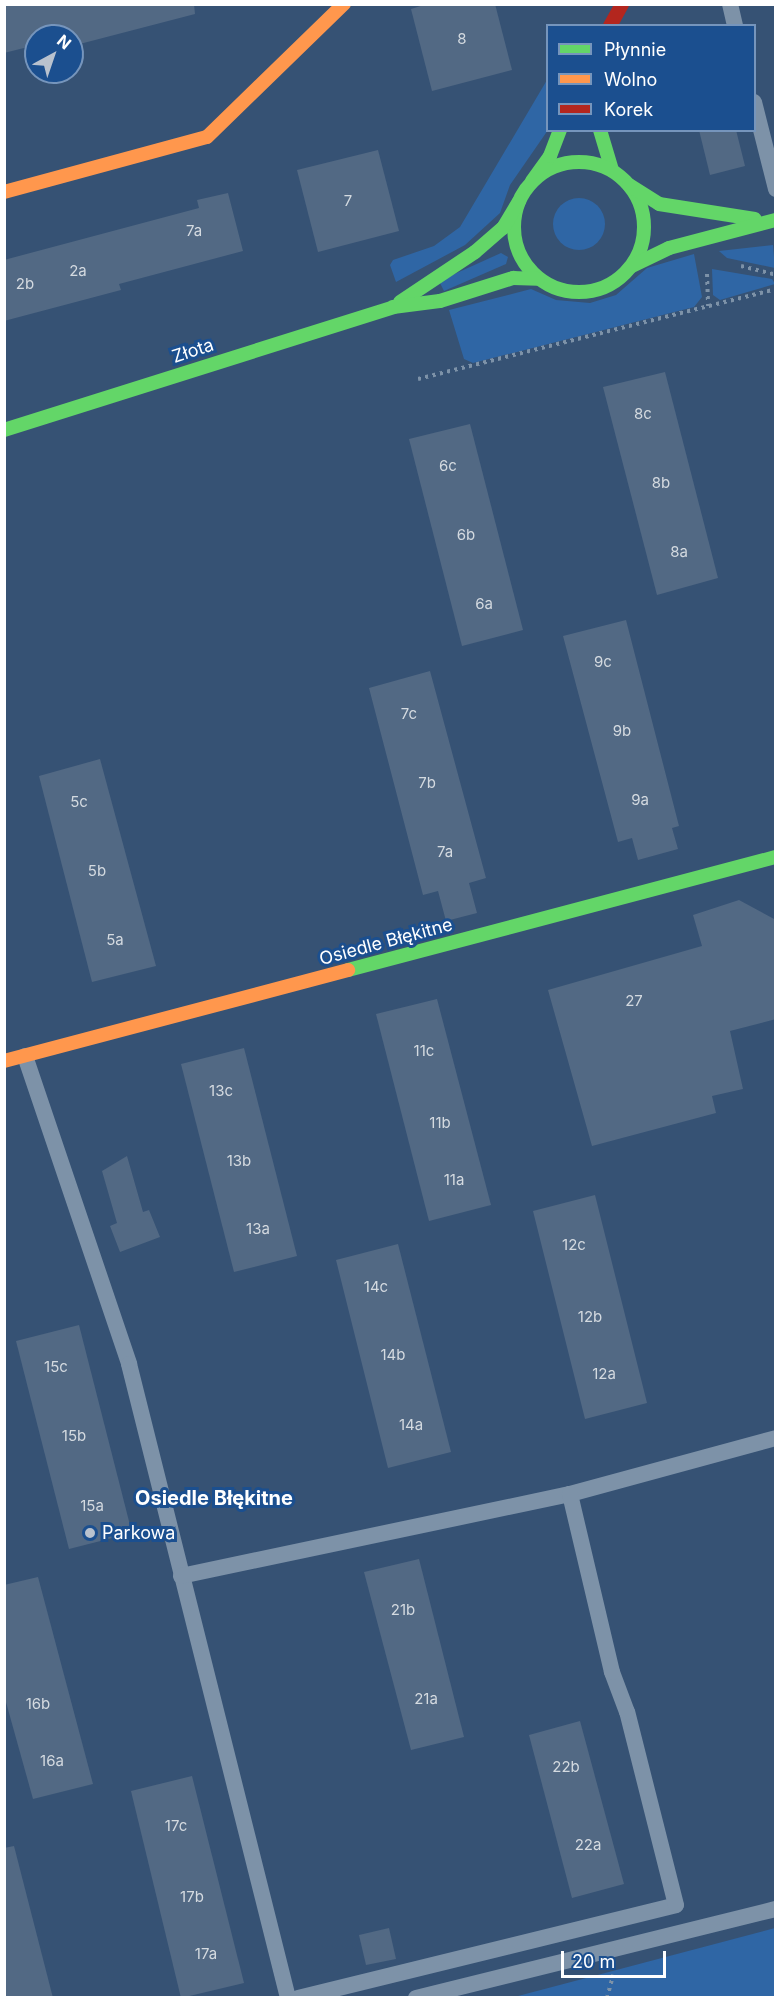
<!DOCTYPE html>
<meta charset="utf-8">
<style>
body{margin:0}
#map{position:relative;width:780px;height:2002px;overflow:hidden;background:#365274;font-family:Inter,sans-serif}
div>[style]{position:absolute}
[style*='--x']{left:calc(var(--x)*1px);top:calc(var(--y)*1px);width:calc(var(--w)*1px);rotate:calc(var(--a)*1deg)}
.green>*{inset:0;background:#2f66a5}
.round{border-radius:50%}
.building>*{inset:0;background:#526984}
.path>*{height:4px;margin-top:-2px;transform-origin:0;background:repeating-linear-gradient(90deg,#7d92a8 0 3px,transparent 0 7.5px)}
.lane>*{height:16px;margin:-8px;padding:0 8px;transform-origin:8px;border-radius:8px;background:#7d92a8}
.fast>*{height:14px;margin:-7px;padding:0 7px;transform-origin:7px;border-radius:7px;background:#63d668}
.fast>.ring{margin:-7px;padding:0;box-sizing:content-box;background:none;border:14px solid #63d668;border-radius:50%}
.slow>*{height:14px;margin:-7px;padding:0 7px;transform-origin:7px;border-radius:7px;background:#ff974d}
.jam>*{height:14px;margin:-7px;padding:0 7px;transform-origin:7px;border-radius:7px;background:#b3261e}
.dots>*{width:16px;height:16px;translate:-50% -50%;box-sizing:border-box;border:3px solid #1b4f8f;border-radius:50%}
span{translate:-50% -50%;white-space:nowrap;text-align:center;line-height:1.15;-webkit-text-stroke:6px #1b4f8f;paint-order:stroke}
.number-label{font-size:15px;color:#d4dae0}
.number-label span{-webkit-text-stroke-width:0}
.street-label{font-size:18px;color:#fff}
.poi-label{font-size:18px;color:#fff}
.left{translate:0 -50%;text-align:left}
.neighbourhood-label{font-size:20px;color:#fff;font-weight:700}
.frame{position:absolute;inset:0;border:6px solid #fff;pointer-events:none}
.legend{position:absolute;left:546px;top:24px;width:210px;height:108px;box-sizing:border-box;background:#1b4f8f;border:2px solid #7695bc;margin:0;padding:8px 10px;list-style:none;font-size:18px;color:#fff}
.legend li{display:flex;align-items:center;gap:12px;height:30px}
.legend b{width:30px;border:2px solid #7695bc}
.north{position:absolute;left:24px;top:24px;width:60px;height:60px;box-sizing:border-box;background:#1b4f8f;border:2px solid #7695bc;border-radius:50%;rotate:40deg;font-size:16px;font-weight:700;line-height:24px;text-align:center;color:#fff}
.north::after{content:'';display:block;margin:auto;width:21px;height:27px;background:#b9c2ce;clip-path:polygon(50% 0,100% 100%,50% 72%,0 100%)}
.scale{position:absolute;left:561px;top:1951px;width:105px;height:27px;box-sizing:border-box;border:3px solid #fff;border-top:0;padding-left:8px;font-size:18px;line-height:21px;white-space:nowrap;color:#fff;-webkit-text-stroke:4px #1b4f8f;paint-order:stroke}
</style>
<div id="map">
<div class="green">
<i style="clip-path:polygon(547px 80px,548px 130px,510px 185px,500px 213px,465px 245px,396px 282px,390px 265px,393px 260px,434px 246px,460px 227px)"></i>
<i class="round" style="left:553px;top:198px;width:52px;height:52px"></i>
<i style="clip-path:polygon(773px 245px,775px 268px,727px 258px,719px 251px)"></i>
<i style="clip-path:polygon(501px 253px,508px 257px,506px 264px,444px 291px,439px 281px)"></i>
<i style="clip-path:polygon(694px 254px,702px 297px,694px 307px,473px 363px,464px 359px,449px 310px,531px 289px,556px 300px,590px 303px,616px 295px,647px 268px)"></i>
<i style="clip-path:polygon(712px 269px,772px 279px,775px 284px,720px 300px,713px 295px)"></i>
<i style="clip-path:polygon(775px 1928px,775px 1997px,511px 1997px,518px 1996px)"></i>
</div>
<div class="building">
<i style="clip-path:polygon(4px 4px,194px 4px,195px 14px,72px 46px,72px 35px,36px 36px,36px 45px,4px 53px)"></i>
<i style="clip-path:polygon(427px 4px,495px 4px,512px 70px,432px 91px,411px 9px)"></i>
<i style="clip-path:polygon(699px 130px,736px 130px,745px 166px,710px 175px)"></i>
<i style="clip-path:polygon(378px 150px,399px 231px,318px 252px,297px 170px)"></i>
<i style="clip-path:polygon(228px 193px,243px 251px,119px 284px,121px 290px,4px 321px,4px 260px,199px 208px,197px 200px)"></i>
<i style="clip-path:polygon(665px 372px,718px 578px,657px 595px,603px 387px)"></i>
<i style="clip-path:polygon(470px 424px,523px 630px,462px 646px,409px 439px)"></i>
<i style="clip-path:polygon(626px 620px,679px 826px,672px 828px,678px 849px,638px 860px,632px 838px,618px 842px,563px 636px)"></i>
<i style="clip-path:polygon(430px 671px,486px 878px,469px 883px,477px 913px,446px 921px,438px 891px,423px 895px,369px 688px)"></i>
<i style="clip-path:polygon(100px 759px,156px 966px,92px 982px,39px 776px)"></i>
<i style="clip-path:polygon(739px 900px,776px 920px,776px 1019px,730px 1031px,743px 1089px,712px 1096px,716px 1113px,592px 1146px,548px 990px,702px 946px,693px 915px)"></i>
<i style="clip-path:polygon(437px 999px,491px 1205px,429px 1221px,376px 1014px)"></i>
<i style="clip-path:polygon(244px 1048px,297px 1256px,234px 1272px,181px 1064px)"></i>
<i style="clip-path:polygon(127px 1156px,143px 1212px,149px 1210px,160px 1237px,120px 1252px,110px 1226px,117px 1223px,102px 1171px)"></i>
<i style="clip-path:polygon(595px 1195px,647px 1403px,585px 1419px,533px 1211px)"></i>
<i style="clip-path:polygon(398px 1244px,451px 1452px,388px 1468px,336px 1260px)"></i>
<i style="clip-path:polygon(79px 1325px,132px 1533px,69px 1549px,16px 1341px)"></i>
<i style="clip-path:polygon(419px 1559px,464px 1737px,411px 1750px,364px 1572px)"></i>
<i style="clip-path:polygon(38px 1577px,93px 1784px,33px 1799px,4px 1695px,4px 1585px)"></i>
<i style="clip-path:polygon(580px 1721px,624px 1884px,572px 1898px,529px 1735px)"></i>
<i style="clip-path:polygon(192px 1776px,244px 1983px,181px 1998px,131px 1791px)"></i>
<i style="clip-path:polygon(14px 1846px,53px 1998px,4px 1998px,4px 1848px)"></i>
<i style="clip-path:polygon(389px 1928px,396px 1959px,366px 1965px,359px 1935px)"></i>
</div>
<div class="path">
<i style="--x:741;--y:266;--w:36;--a:14"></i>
<i style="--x:707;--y:274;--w:32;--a:88"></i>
<i style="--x:418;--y:379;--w:369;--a:-14.1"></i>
<i style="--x:607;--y:1998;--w:24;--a:-75"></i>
</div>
<div class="lane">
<i style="--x:730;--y:4;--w:23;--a:77"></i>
<i style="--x:754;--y:102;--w:90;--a:75.8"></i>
<i style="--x:25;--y:1056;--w:325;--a:71.3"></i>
<i style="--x:129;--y:1364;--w:654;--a:75.92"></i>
<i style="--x:181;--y:1576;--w:398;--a:-11.9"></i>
<i style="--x:570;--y:1494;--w:213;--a:-15.2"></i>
<i style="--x:298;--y:1998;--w:389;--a:-13.8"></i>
<i style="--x:676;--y:1905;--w:199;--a:-104.2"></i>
<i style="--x:627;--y:1712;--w:43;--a:-110.6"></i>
<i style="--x:612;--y:1672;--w:183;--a:-103.3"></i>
<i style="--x:416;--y:1998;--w:371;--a:-13.9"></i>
</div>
<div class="fast">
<i style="--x:600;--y:130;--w:42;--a:73.3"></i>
<i class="ring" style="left:514px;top:162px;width:116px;height:116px"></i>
<i style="--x:532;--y:181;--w:31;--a:-54"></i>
<i style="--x:550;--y:156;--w:28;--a:-69"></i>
<i style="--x:629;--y:185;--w:36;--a:32"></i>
<i style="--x:659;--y:204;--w:97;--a:8.9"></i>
<i style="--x:632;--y:266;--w:41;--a:-25.9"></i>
<i style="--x:669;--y:248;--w:111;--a:-14.7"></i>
<i style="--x:400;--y:302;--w:90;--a:-33.7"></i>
<i style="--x:475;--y:252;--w:37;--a:-41"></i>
<i style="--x:503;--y:228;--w:31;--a:-59"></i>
<i style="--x:4;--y:430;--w:408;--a:-17.5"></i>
<i style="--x:393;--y:307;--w:47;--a:-7.3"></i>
<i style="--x:440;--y:301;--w:77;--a:-17.5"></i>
<i style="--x:513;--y:278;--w:25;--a:2"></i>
<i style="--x:348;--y:970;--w:443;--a:-14.8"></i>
</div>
<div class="slow">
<i style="--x:4;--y:192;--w:210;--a:-15.2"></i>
<i style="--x:207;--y:137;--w:191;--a:-44.2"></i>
<i style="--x:4;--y:1061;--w:356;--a:-14.8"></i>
</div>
<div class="jam">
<i style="--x:610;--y:26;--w:25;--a:-61"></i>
</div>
<div class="dots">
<i style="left:90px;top:1533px;background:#b9c2ce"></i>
</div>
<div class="number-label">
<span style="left:462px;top:39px">8</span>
<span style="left:348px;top:201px">7</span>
<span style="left:194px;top:231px">7a</span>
<span style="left:78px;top:271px">2a</span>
<span style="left:25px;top:284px">2b</span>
<span style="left:643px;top:414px">8c</span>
<span style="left:448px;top:466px">6c</span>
<span style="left:661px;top:483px">8b</span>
<span style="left:466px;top:535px">6b</span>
<span style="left:679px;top:552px">8a</span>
<span style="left:484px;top:604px">6a</span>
<span style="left:603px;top:662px">9c</span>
<span style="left:409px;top:714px">7c</span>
<span style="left:622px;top:731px">9b</span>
<span style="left:427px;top:783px">7b</span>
<span style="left:640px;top:800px">9a</span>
<span style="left:79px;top:802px">5c</span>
<span style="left:445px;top:852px">7a</span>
<span style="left:97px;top:871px">5b</span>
<span style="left:115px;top:940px">5a</span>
<span style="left:634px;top:1001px">27</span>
<span style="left:424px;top:1051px">11c</span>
<span style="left:221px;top:1091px">13c</span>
<span style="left:440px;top:1123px">11b</span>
<span style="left:239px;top:1161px">13b</span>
<span style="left:454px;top:1180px">11a</span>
<span style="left:258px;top:1229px">13a</span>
<span style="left:574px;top:1245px">12c</span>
<span style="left:376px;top:1287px">14c</span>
<span style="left:590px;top:1317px">12b</span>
<span style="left:393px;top:1355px">14b</span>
<span style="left:56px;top:1367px">15c</span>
<span style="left:604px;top:1374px">12a</span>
<span style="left:411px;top:1425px">14a</span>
<span style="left:74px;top:1436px">15b</span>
<span style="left:92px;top:1506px">15a</span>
<span style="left:403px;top:1610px">21b</span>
<span style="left:426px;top:1699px">21a</span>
<span style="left:38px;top:1704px">16b</span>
<span style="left:52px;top:1761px">16a</span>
<span style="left:566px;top:1767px">22b</span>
<span style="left:176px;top:1826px">17c</span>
<span style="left:588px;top:1845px">22a</span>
<span style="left:192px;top:1897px">17b</span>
<span style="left:206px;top:1954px">17a</span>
</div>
<div class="street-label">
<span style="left:193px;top:351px;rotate:-18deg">Złota</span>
<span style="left:386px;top:942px;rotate:-15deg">Osiedle Błękitne</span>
</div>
<div class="poi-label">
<span class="left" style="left:102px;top:1533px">Parkowa</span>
</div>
<div class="neighbourhood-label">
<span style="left:214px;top:1498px">Osiedle Błękitne</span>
</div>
<div class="frame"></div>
<ul class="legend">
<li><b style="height:8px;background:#63d668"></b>Płynnie</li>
<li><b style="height:8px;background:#ff974d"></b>Wolno</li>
<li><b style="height:8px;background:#b3261e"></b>Korek</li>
</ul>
<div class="north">N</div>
<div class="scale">20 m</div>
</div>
